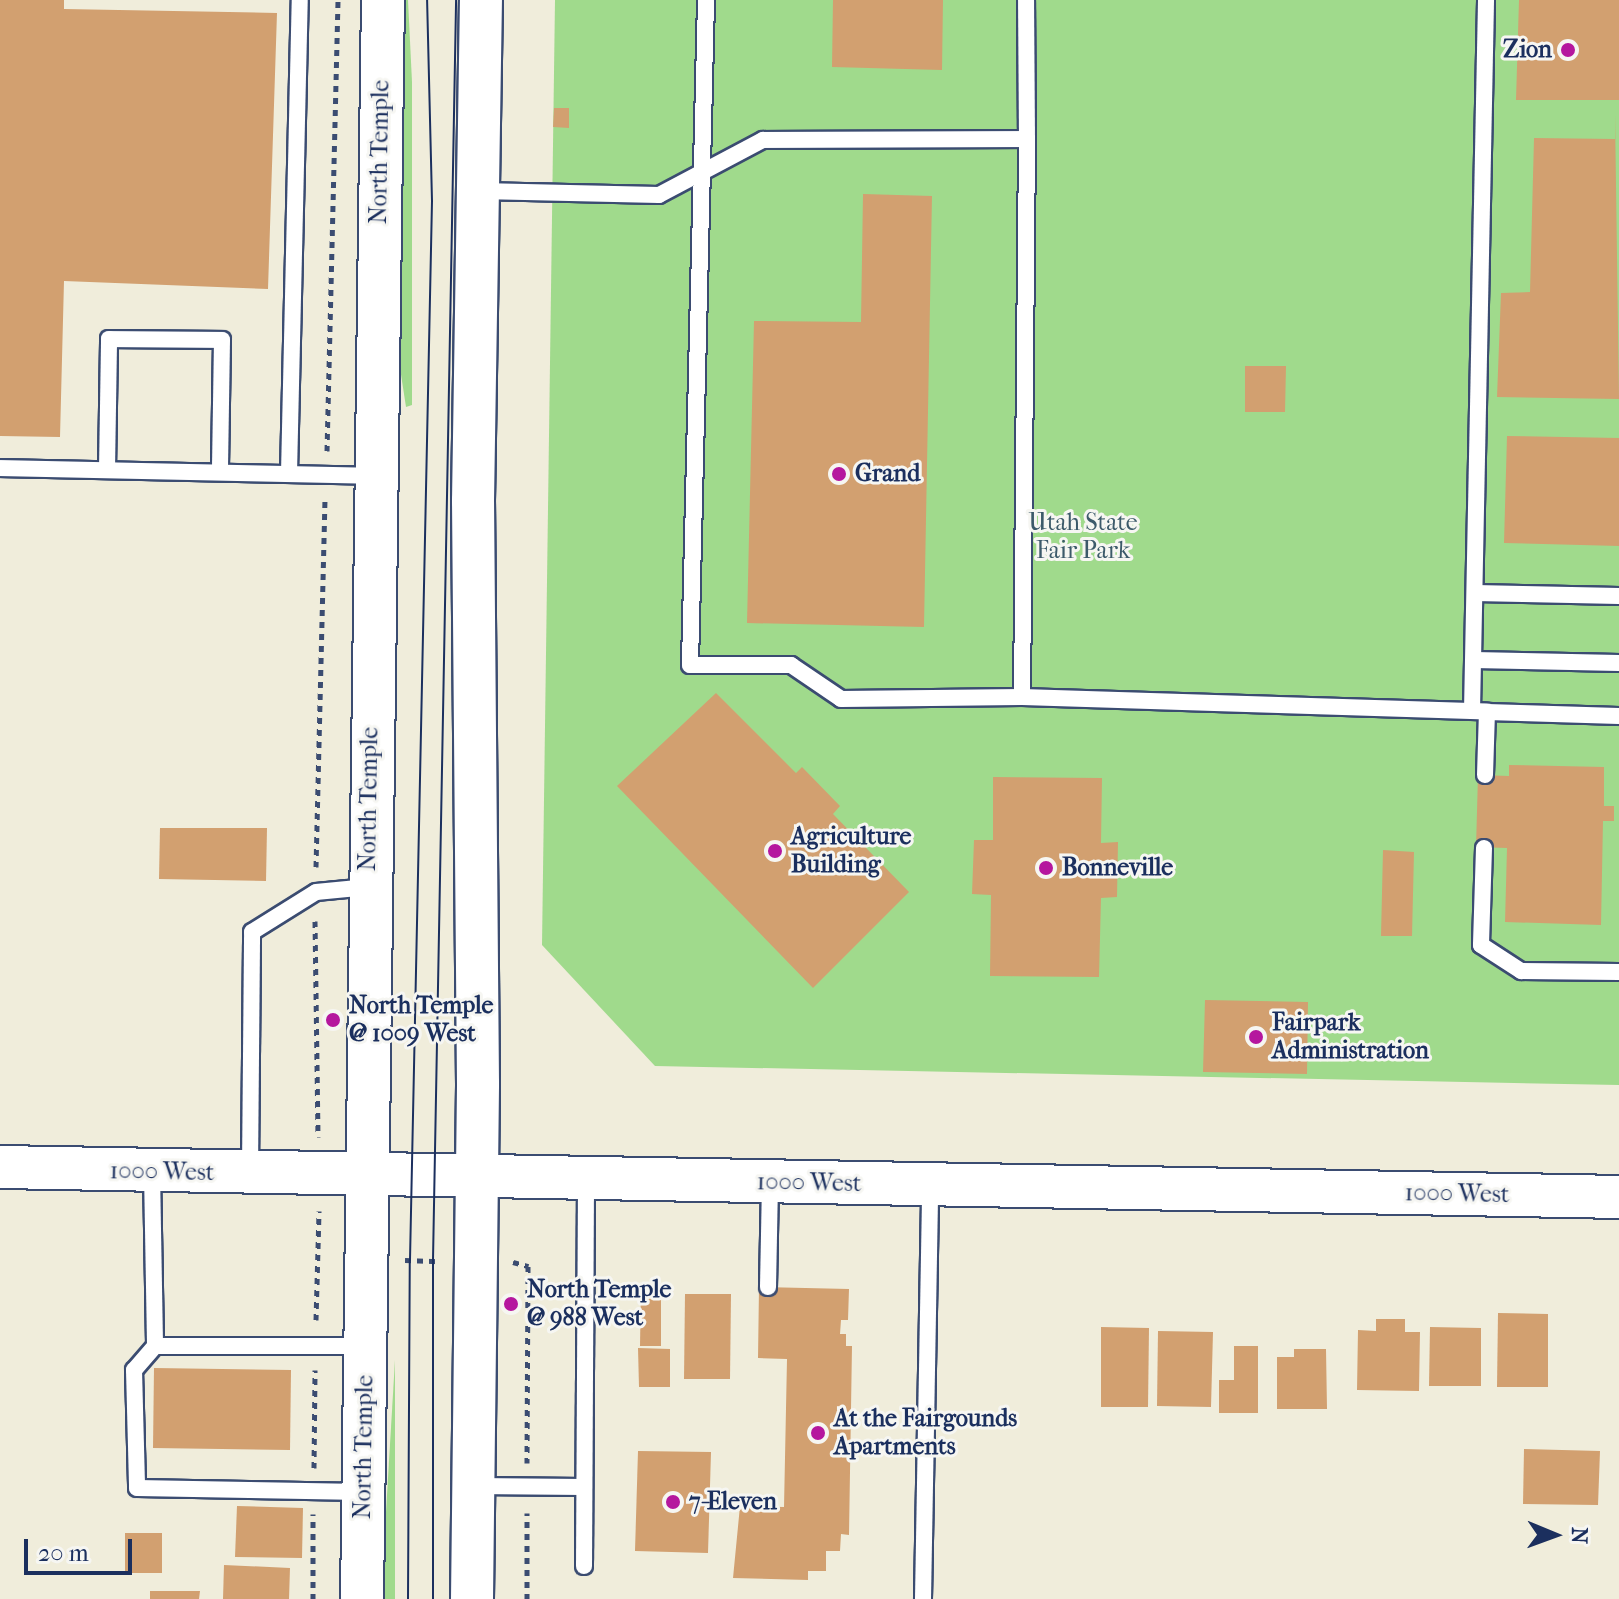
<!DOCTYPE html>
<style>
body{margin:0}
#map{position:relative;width:1619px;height:1599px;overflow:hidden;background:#f0eddb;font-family:"IM FELL French Canon",serif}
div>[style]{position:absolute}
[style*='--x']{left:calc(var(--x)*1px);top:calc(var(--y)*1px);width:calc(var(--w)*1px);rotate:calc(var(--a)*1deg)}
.green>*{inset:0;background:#a0da8c}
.building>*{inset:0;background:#d2a070}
.path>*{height:5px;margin-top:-2.5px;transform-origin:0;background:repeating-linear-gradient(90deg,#3b4c71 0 6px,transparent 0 12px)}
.roads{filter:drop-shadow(2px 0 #3b4c71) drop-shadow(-2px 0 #3b4c71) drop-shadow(0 2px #3b4c71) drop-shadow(0 -2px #3b4c71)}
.lane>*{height:16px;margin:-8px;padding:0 8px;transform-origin:8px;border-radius:8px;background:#fff}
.secondary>*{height:42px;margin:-21px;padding:0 21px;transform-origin:21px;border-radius:21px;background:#fff}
.tram>*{height:2px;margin:-1px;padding:0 1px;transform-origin:1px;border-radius:1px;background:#1b2f5e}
.dots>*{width:22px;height:22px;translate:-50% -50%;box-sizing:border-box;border:4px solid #f6f6f2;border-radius:50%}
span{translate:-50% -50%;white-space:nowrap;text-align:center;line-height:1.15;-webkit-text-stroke:6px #f6f6f2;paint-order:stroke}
.poi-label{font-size:24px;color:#1b2f5e;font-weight:700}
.right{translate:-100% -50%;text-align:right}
.left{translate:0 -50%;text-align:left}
.street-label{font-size:24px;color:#1b2f5e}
.park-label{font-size:24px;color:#3c5a6a}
.north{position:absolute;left:1515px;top:1495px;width:80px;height:80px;-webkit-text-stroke:6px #f6f6f2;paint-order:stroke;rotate:91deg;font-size:22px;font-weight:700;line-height:32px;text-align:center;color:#1b2f5e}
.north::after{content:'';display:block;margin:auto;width:28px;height:36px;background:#1b2f5e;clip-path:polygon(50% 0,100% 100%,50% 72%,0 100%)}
.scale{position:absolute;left:24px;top:1539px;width:108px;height:36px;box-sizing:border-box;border:4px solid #1b2f5e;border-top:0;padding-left:10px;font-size:24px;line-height:28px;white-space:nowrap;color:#1b2f5e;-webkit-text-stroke:6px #f6f6f2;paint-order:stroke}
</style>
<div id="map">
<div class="green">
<i style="clip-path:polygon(402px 0,408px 0,412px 82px,412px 405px,406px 407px,398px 355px)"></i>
<i style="clip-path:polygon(555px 0,1619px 0,1619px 1085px,655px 1066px,542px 945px)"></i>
<i style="clip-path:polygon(395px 1360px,395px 1599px,382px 1599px,386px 1512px)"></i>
</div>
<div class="building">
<i style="clip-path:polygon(0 0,64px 0,64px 9px,277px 13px,268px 289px,64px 281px,60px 437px,0 436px)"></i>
<i style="clip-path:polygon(833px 0,943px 0,942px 70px,832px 67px)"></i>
<i style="clip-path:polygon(1519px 0,1619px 0,1619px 100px,1516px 100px)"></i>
<i style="clip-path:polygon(554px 108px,569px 108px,569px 128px,553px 127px)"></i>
<i style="clip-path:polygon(1615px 113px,1619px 399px,1497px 397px,1501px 293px,1530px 292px,1534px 138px,1615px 139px)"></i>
<i style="clip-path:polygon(863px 194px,932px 196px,924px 627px,747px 623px,754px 321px,861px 322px)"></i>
<i style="clip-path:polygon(1245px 366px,1286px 366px,1285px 412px,1245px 412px)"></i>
<i style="clip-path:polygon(1507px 436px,1619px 438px,1619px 546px,1504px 543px)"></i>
<i style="clip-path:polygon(716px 693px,796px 773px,802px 767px,840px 806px,833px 814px,909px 892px,813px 988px,617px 786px)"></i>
<i style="clip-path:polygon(1509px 765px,1604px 767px,1604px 806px,1614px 806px,1614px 821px,1603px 821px,1601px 925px,1505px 922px,1507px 848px,1476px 847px,1478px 775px,1509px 776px)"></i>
<i style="clip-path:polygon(993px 777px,1102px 778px,1101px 843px,1118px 842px,1117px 897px,1101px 898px,1099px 977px,990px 976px,991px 895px,972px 894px,974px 840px,993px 840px)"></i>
<i style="clip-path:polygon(160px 828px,267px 828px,266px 881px,159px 879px)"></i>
<i style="clip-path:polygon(1383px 850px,1414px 852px,1412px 936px,1381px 936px)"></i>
<i style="clip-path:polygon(1205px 1000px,1308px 1002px,1307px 1074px,1203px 1072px)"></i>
<i style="clip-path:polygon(641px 1283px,661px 1283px,661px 1346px,640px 1346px)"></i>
<i style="clip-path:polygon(759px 1287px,849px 1289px,848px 1320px,841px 1320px,840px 1334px,846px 1334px,846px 1346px,852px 1346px,849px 1535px,841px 1534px,840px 1551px,826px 1551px,826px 1571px,808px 1571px,808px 1580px,733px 1578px,740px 1506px,784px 1507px,787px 1359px,758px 1358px)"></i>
<i style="clip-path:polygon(685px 1294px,731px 1294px,730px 1379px,684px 1379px)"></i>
<i style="clip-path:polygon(1498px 1313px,1548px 1314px,1548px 1387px,1497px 1387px)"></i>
<i style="clip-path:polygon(1376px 1319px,1405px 1319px,1405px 1332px,1420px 1332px,1419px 1391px,1357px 1390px,1358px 1330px,1376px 1331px)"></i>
<i style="clip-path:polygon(1101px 1327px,1149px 1328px,1148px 1407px,1101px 1407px)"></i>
<i style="clip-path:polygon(1430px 1327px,1481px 1328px,1481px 1386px,1429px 1386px)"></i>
<i style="clip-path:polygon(1158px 1331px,1213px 1332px,1211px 1407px,1157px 1406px)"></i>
<i style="clip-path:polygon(1234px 1346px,1258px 1346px,1258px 1413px,1219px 1413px,1219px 1380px,1234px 1380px)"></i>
<i style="clip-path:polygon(638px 1348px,670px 1349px,670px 1387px,639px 1387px)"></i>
<i style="clip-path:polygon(1294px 1349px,1326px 1349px,1327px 1409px,1277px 1409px,1277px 1357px,1294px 1357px)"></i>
<i style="clip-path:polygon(154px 1368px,291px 1370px,290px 1450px,153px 1448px)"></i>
<i style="clip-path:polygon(1524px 1449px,1600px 1451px,1598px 1505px,1523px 1504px)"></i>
<i style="clip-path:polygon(638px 1451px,711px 1452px,708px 1553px,635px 1551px)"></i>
<i style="clip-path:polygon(237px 1506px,303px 1508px,302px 1558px,235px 1557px)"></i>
<i style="clip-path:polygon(125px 1533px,162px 1533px,162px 1573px,125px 1573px)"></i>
<i style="clip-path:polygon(224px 1565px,290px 1568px,289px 1599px,223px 1599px)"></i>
<i style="clip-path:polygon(150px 1591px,200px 1591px,199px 1599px,150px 1599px)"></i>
</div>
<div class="path">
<i style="--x:327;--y:451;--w:451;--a:-88.6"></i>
<i style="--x:316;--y:867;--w:366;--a:-88.6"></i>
<i style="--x:315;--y:921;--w:216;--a:89.2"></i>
<i style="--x:405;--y:1260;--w:34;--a:2"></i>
<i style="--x:513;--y:1262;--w:16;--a:15"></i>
<i style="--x:528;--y:1266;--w:197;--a:90.3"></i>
<i style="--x:316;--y:1320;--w:109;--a:-88.4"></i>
<i style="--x:314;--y:1468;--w:98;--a:-89.4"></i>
<i style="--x:313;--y:1599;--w:85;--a:-90"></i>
<i style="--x:527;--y:1599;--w:86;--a:-90"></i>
</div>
<div class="roads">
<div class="lane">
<i style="--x:706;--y:0;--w:665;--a:91.38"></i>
<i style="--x:690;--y:665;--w:101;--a:0"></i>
<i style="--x:791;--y:665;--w:60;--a:34.2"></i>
<i style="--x:841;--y:699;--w:181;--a:-0.6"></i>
<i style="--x:1027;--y:139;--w:558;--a:90.51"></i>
<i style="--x:1022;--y:697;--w:465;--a:1.8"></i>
<i style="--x:480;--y:191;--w:179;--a:1.3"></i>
<i style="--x:659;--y:195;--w:118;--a:-27.9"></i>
<i style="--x:763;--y:140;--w:264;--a:-0.2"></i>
<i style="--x:1027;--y:139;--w:139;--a:-90.4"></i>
<i style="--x:0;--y:468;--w:373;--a:1.2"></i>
<i style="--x:107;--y:470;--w:131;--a:-89.1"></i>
<i style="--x:109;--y:339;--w:113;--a:0.5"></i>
<i style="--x:222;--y:340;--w:132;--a:90.9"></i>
<i style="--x:289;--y:473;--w:473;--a:-88.7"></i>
<i style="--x:1475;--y:593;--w:144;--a:1.2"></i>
<i style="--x:1474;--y:660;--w:145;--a:1.2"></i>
<i style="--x:1472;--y:711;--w:711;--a:-88.87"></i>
<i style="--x:1485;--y:775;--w:63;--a:-88.2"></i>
<i style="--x:1487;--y:712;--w:132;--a:1.7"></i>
<i style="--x:1484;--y:848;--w:97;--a:91.8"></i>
<i style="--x:1481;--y:945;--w:48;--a:33"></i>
<i style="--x:1521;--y:971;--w:98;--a:0.6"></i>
<i style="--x:250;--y:1171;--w:239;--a:-89.5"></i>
<i style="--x:252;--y:932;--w:75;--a:-32"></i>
<i style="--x:316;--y:892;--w:52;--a:-5.5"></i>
<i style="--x:152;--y:1172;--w:174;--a:89"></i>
<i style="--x:155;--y:1346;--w:208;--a:0"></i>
<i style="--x:768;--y:1287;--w:104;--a:-88.9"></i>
<i style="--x:155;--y:1346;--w:32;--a:131"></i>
<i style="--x:134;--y:1370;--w:118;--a:88.5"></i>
<i style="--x:137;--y:1488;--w:225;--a:1"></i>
<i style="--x:474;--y:1486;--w:110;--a:0.5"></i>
<i style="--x:584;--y:1566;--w:386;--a:-89.7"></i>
<i style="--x:923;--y:1599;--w:414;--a:-89"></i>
</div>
<div class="secondary">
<i style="--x:0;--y:1167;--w:1619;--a:1.06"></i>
<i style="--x:362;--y:1599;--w:1599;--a:-89.25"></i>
<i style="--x:472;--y:1599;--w:515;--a:-89.33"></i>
<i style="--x:478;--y:1084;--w:583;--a:-90.49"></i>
<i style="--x:473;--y:501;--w:501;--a:-89.09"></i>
</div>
</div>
<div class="tram">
<i style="--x:408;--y:1599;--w:339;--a:-89.7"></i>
<i style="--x:410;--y:1260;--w:1059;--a:-88.81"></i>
<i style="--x:432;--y:201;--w:201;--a:-91.4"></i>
<i style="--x:433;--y:1599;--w:339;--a:-90"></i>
<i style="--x:433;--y:1260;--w:1260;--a:-88.95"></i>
</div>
<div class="dots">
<i style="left:1568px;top:50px;background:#b5179e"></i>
<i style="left:839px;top:474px;background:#b5179e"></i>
<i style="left:775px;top:851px;background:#b5179e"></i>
<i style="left:1046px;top:868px;background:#b5179e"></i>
<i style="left:333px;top:1020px;background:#b5179e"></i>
<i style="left:1256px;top:1037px;background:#b5179e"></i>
<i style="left:511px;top:1304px;background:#b5179e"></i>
<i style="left:818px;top:1433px;background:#b5179e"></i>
<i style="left:673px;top:1502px;background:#b5179e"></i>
</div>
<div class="poi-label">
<span class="right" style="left:1552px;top:50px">Zion</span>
<span class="left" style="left:855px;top:474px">Grand</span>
<span class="left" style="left:791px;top:851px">Agriculture<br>Building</span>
<span class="left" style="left:1062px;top:868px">Bonneville</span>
<span class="left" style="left:349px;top:1020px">North Temple<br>@ 1009 West</span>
<span class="left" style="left:1272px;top:1037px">Fairpark<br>Administration</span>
<span class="left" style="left:527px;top:1304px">North Temple<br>@ 988 West</span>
<span class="left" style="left:834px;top:1433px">At the Fairgounds<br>Apartments</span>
<span class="left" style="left:689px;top:1502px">7-Eleven</span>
</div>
<div class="street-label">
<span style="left:380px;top:152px;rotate:-89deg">North Temple</span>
<span style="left:369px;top:799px;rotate:-89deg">North Temple</span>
<span style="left:162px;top:1172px;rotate:1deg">1000 West</span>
<span style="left:809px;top:1183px;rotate:1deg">1000 West</span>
<span style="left:1457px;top:1194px;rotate:1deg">1000 West</span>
<span style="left:364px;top:1447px;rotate:-89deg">North Temple</span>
</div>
<div class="park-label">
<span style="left:1083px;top:537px">Utah State<br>Fair Park</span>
</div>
<div class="north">N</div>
<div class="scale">20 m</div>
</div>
